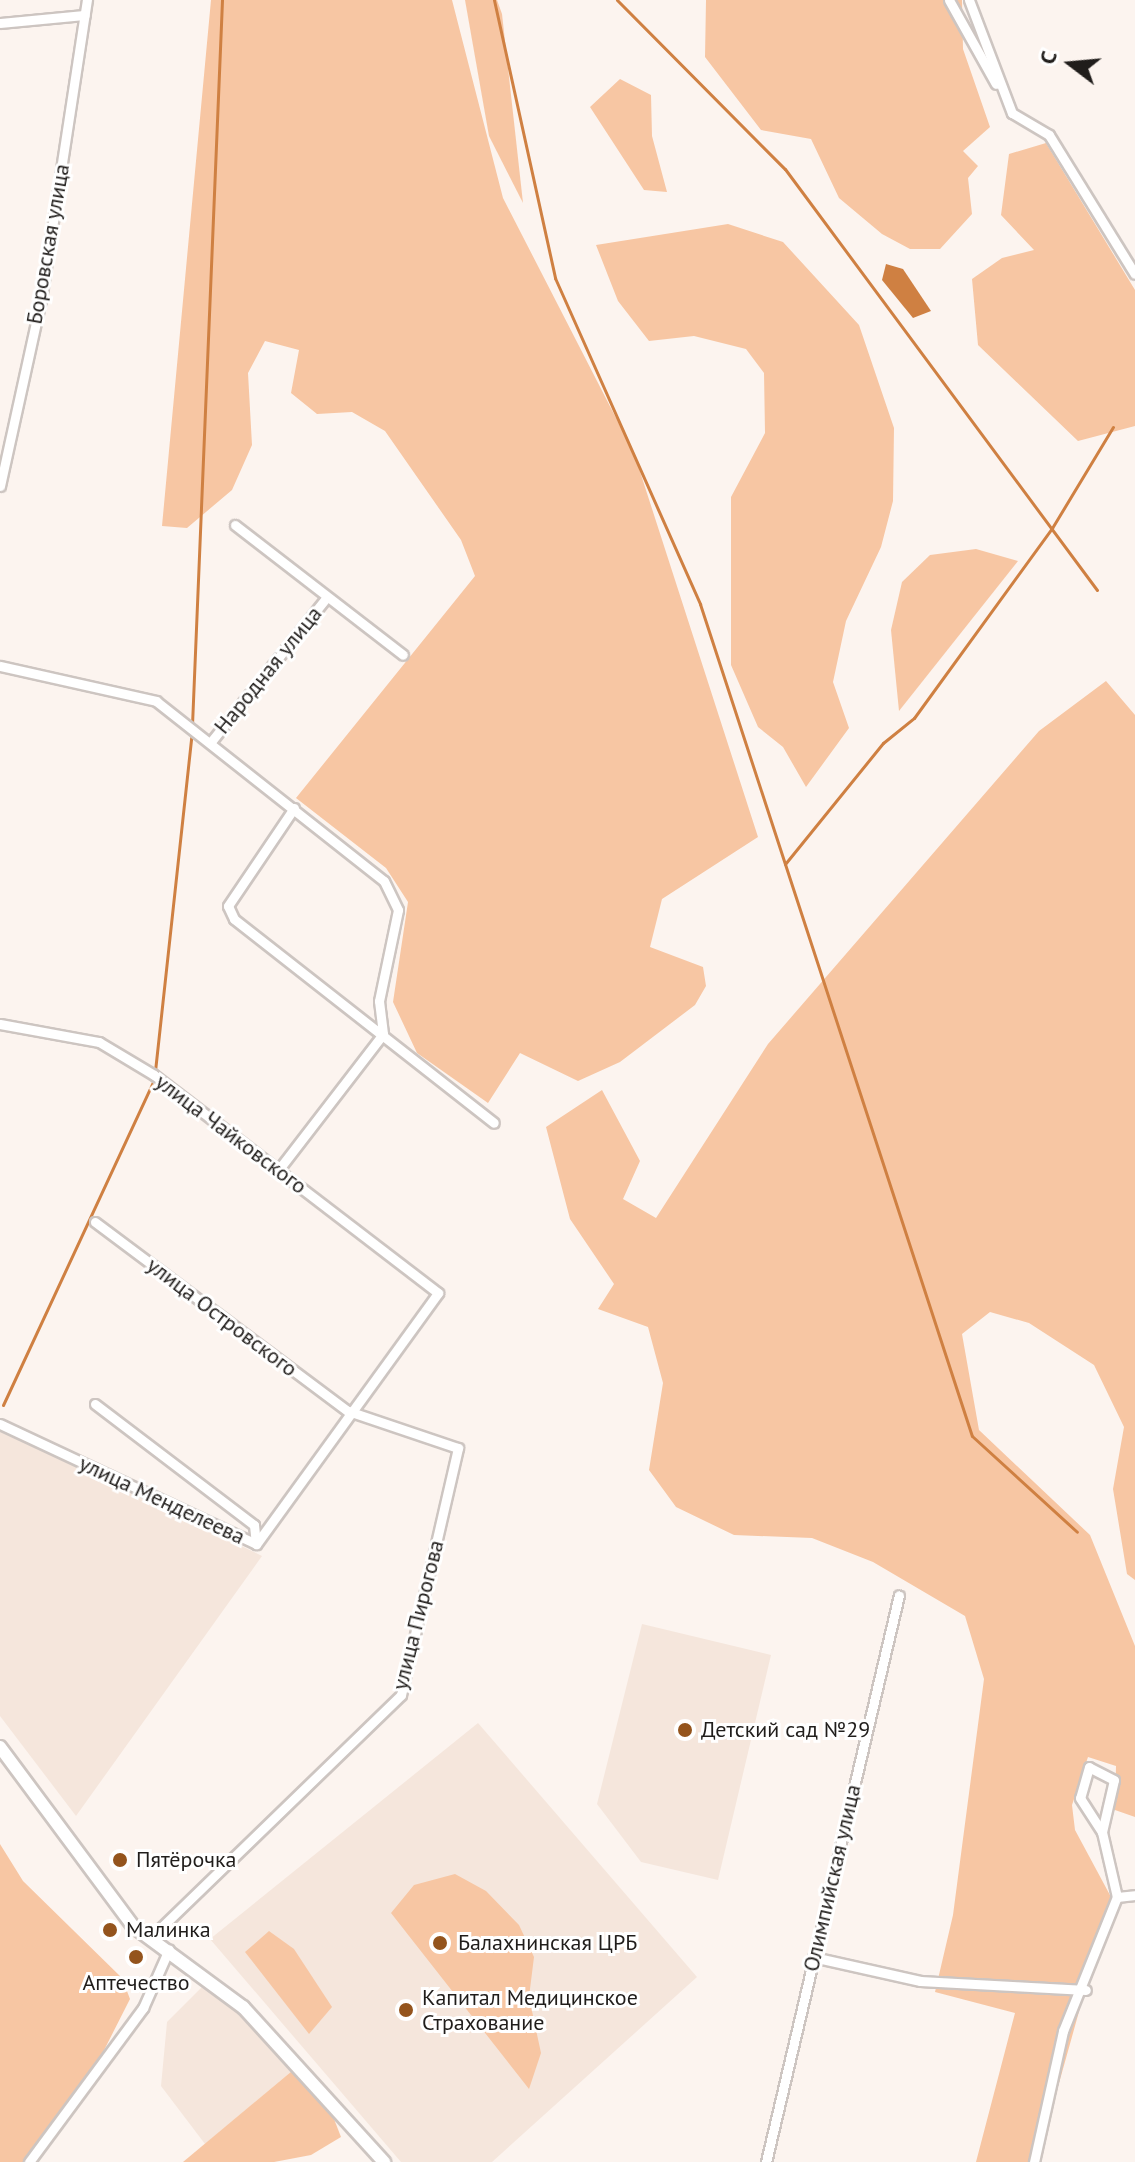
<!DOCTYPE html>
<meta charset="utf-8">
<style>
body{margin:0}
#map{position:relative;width:1135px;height:2162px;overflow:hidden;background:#fcf4ef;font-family:"PT Sans",sans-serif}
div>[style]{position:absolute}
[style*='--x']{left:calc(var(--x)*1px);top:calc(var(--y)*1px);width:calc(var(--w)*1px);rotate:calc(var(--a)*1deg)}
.built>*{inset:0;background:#f5e6dc}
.green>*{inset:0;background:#f7c6a3}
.water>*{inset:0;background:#cf8042}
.stream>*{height:3px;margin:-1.5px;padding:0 1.5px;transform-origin:1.5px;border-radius:1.5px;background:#cf8042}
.roads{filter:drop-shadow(2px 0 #cdc5c1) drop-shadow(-2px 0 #cdc5c1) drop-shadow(0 2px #cdc5c1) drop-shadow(0 -2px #cdc5c1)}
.minor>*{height:9px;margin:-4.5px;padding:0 4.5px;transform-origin:4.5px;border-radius:4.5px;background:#fff}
.tertiary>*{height:12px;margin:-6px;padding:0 6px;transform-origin:6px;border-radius:6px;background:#fff}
.dots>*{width:22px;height:22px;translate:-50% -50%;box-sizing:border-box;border:4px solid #fff;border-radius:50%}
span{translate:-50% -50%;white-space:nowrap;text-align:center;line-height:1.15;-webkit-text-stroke:6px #fff;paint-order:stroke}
.street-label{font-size:22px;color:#201d1b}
.poi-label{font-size:22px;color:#201d1b}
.left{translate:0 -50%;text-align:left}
.north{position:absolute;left:1031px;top:24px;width:80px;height:80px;-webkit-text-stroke:6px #fff;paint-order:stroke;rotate:286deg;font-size:22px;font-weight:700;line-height:32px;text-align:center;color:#201d1b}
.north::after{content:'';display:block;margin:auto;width:28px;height:36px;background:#201d1b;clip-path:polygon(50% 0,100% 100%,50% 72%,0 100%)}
</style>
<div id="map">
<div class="built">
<i style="clip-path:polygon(0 1429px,262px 1556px,76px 1816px,0 1716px)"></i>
<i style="clip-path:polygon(642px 1624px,771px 1655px,718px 1880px,641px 1862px,597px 1804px)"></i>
<i style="clip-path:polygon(478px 1723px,697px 1977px,492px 2162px,401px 2162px,210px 1939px)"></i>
<i style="clip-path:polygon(202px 1987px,217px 1992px,292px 2071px,205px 2144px,161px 2086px,167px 2022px)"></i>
</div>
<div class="green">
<i style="clip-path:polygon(211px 0,452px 0,503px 198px,634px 453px,758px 837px,662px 899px,650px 947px,703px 967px,706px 986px,695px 1005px,620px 1062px,578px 1081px,520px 1053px,488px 1103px,417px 1053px,393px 1002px,408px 902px,386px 868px,296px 798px,475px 576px,461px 540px,385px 431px,352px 412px,317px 414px,291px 393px,299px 350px,265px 341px,248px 373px,252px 445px,232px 490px,187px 528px,162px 526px)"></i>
<i style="clip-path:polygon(465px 0,497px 0,502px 14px,523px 203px,489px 136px)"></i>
<i style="clip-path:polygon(706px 0,962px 0,963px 49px,990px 127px,963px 151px,978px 166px,968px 178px,972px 214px,940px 249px,910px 249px,882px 234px,839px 198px,811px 139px,761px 130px,705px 57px)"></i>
<i style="clip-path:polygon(620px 79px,651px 95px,652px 136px,667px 192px,644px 190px,590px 107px)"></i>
<i style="clip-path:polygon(1046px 143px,1135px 290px,1135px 426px,1078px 441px,978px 345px,972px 279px,1002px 258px,1034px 250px,1001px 215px,1009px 154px)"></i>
<i style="clip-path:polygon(728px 224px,783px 242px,859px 325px,894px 428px,893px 501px,881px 547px,846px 621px,833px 682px,849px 728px,806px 787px,783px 747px,758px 727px,731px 665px,731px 497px,765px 433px,764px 373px,746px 349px,694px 336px,649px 341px,618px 301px,596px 245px)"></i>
<i style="clip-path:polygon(976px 549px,1018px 561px,899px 711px,891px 630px,902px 582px,930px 555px)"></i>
<i style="clip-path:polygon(1106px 681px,1135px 715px,1135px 1580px,1127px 1574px,1113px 1489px,1124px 1427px,1094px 1365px,1029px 1323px,990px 1312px,962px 1334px,979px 1430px,1090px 1535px,1135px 1646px,1135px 1817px,1115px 1810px,1116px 1766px,1088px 1757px,1072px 1805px,1075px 1830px,1111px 1897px,1037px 2162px,976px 2162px,1015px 2013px,935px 1992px,953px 1915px,984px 1679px,965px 1616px,873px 1562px,812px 1538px,734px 1535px,676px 1507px,649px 1470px,663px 1383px,648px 1327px,598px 1309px,614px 1284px,570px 1219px,546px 1127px,602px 1090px,640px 1161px,623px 1199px,656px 1218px,768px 1044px,1039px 731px)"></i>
<i style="clip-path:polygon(0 1844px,23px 1881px,122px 1978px,130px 1999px,95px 2068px,25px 2162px,0 2162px)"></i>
<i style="clip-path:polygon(455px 1874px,486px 1891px,519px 1925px,534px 1957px,529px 1997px,541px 2053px,529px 2089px,391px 1913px,414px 1885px)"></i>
<i style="clip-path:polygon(269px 1931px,294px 1949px,332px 2007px,309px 2034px,245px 1952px)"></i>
<i style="clip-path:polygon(292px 2071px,329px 2106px,341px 2137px,311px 2155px,274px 2162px,183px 2162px)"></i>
</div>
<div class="water">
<i style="clip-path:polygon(886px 264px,903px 269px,931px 311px,913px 318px,882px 280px)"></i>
</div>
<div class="stream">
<i style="--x:494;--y:0;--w:285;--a:77.6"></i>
<i style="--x:555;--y:278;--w:357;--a:66"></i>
<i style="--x:700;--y:604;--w:875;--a:71.9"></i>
<i style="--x:972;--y:1436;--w:142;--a:42.4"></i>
<i style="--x:617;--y:0;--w:238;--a:45.2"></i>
<i style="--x:785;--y:169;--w:524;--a:53.46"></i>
<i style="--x:192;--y:725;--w:726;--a:-87.63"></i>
<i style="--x:785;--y:864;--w:156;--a:-51"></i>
<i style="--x:883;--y:743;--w:40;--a:-39"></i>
<i style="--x:914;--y:718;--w:235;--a:-54"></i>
<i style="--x:1052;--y:528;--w:118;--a:-58.9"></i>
<i style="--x:155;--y:1071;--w:340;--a:-83.8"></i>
<i style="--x:3;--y:1405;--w:359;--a:-65.1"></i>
</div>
<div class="roads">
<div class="minor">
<i style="--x:949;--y:0;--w:96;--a:60.8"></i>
<i style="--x:969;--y:0;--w:121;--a:69.2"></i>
<i style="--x:1012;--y:113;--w:43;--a:30.7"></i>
<i style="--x:1049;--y:135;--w:163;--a:58.3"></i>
<i style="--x:0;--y:23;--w:85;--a:-5.4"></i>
<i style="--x:0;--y:486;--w:190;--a:-77.6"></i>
<i style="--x:41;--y:300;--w:304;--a:-81.3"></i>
<i style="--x:235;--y:525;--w:212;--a:37.7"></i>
<i style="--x:0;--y:666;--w:160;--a:12.6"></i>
<i style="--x:156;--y:701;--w:290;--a:38.3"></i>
<i style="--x:384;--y:881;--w:32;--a:64"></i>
<i style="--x:398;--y:910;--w:93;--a:101.8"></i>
<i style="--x:379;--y:1001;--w:33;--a:83"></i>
<i style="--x:383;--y:1034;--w:170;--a:127.6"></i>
<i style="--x:210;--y:743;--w:187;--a:-51.3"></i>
<i style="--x:294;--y:808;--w:118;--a:124"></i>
<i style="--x:228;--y:906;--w:14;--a:65"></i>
<i style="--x:234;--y:919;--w:330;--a:38.1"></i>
<i style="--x:0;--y:1024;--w:101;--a:10.3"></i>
<i style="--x:99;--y:1042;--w:64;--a:31"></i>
<i style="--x:154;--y:1075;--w:358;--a:37.5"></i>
<i style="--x:438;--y:1293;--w:310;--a:125.9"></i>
<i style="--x:95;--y:1222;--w:316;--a:36.8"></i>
<i style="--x:348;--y:1411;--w:116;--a:18.6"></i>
<i style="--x:458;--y:1448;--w:253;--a:103"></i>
<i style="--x:401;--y:1695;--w:349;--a:135.9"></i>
<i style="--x:95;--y:1404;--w:200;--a:37.3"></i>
<i style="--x:254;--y:1525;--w:19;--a:84"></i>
<i style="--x:0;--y:1424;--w:283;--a:25.1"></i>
<i style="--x:1117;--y:1897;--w:18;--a:-6"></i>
<i style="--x:813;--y:1957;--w:110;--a:12.6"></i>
<i style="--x:920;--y:1981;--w:166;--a:3.1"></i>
<i style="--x:29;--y:2162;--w:192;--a:-53.5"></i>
<i style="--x:143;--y:2008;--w:64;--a:-66.2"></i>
<i style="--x:766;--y:2162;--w:582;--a:-76.8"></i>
<i style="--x:1034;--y:2162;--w:134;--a:-77.5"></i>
<i style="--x:1063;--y:2031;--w:144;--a:-68.1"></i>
<i style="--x:1117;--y:1897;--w:67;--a:-103"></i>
<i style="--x:1102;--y:1832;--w:53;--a:-77"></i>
<i style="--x:1114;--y:1780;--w:28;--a:-153"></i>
<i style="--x:1089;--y:1767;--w:32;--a:106"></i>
<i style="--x:1080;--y:1798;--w:40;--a:57.1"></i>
</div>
<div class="tertiary">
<i style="--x:0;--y:1747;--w:223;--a:53.4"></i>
<i style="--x:133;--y:1926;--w:137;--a:36.4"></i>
<i style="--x:243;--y:2007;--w:210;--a:47.7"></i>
</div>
</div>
<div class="dots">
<i style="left:685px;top:1730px;background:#94541d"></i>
<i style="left:120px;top:1860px;background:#94541d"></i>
<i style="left:110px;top:1930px;background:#94541d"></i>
<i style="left:440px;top:1943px;background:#94541d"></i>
<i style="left:136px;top:1957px;background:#94541d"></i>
<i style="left:406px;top:2010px;background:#94541d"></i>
</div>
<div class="street-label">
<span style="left:48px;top:244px;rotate:-80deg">Боровская улица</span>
<span style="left:268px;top:670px;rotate:-51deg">Народная улица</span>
<span style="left:231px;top:1134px;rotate:37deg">улица Чайковского</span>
<span style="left:222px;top:1317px;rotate:37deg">улица Островского</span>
<span style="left:162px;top:1500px;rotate:25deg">улица Менделеева</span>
<span style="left:418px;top:1615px;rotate:-76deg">улица Пирогова</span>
<span style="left:832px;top:1878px;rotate:-77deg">Олимпийская улица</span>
</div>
<div class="poi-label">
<span class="left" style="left:701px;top:1730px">Детский сад №29</span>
<span class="left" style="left:136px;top:1860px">Пятёрочка</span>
<span class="left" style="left:126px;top:1930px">Малинка</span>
<span class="left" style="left:458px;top:1943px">Балахнинская ЦРБ</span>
<span style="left:136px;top:1983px">Аптечество</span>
<span class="left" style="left:422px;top:2010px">Капитал Медицинское<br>Страхование</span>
</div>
<div class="north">С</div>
</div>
